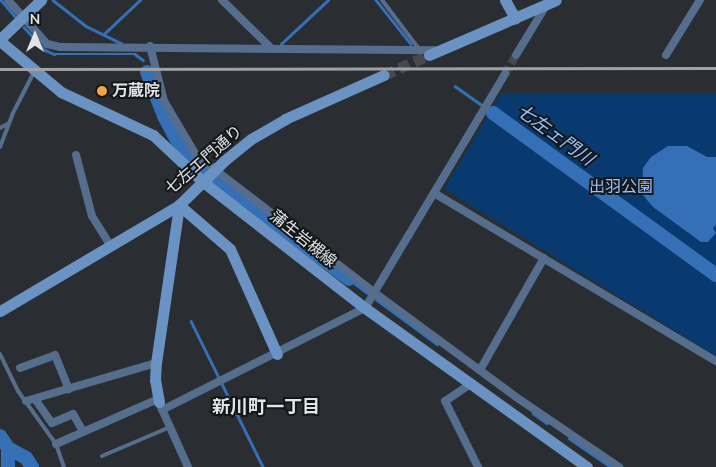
<!DOCTYPE html>
<meta charset="utf-8">
<style>
body{margin:0}
#map{position:relative;width:716px;height:467px;overflow:hidden;background:#2a2e33;font-family:"Nunito Sans","Noto Sans JP",sans-serif}
div>[style]{position:absolute}
[style*='--x']{left:calc(var(--x)*1px);top:calc(var(--y)*1px);width:calc(var(--w)*1px);rotate:calc(var(--a)*1deg)}
.green>*{inset:0;background:#083a6f}
.water>*{inset:0;background:#3570b6}
.stream>*{height:2.5px;margin:-1.25px;padding:0 1.25px;transform-origin:1.25px;border-radius:1.25px;background:#3570b6}
.river>*{height:14px;margin:-7px;padding:0 7px;transform-origin:7px;border-radius:7px;background:#3570b6}
.street-tunnel>*{height:8px;margin-top:-4px;transform-origin:0;background:repeating-linear-gradient(90deg,#45494e 0 8px,transparent 0 12px)}
.secondary-tunnel>*{height:11px;margin-top:-5.5px;transform-origin:0;background:repeating-linear-gradient(90deg,#45494e 0 11px,transparent 0 16.5px)}
.lane>*{height:4px;margin:-2px;padding:0 2px;transform-origin:2px;border-radius:2px;background:#556e8d}
.street>*{height:8px;margin:-4px;padding:0 4px;transform-origin:4px;border-radius:4px;background:#556e8d}
.secondary>*{height:11px;margin:-5.5px;padding:0 5.5px;transform-origin:5.5px;border-radius:5.5px;background:#6a92c3}
.rail>*{height:2.5px;margin:-1.25px;padding:0 1.25px;transform-origin:1.25px;border-radius:1.25px;background:#9fa3a7}
.dots>*{width:14px;height:14px;translate:-50% -50%;box-sizing:border-box;border:2px solid #141618;border-radius:50%}
span{translate:-50% -50%;white-space:nowrap;text-align:center;line-height:1.15;-webkit-text-stroke:4px #141618;paint-order:stroke}
.poi-label{font-size:16px;color:#e1e4e8;font-weight:700}
.left{translate:0 -50%;text-align:left}
.street-label{font-size:16px;color:#e1e4e8}
.park-label{font-size:16px;color:#98c5fd}
.water-label{font-size:18px;color:#97c5fd;font-style:italic}
.neighbourhood-label{font-size:18px;color:#e1e4e8;font-weight:700}
.north{position:absolute;left:10px;top:10px;width:50px;height:50px;-webkit-text-stroke:4px #141618;paint-order:stroke;rotate:0deg;font-size:14px;font-weight:700;line-height:20px;text-align:center;color:#e1e4e8}
.north::after{content:'';display:block;margin:auto;width:18px;height:22px;background:#e1e4e8;clip-path:polygon(50% 0,100% 100%,50% 72%,0 100%)}
</style>
<div id="map">
<div class="green">
<i style="clip-path:polygon(502px 93px,716px 93px,716px 356px,444px 189px)"></i>
</div>
<div class="water">
<i style="clip-path:polygon(668px 146px,687px 146px,707px 157px,716px 157px,716px 225px,713px 228px,716px 233px,708px 242px,701px 242px,653px 207px,642px 194px,643px 168px,651px 157px)"></i>
</div>
<div class="stream">
<i style="--x:1;--y:0;--w:23;--a:49"></i>
<i style="--x:53;--y:0;--w:42;--a:38.2"></i>
<i style="--x:86;--y:26;--w:39;--a:26"></i>
<i style="--x:376;--y:0;--w:56;--a:51.5"></i>
<i style="--x:24;--y:27;--w:31;--a:48"></i>
<i style="--x:45;--y:50;--w:10;--a:24"></i>
<i style="--x:54;--y:54;--w:81;--a:0"></i>
<i style="--x:135;--y:54;--w:10;--a:37"></i>
<i style="--x:104;--y:34;--w:50;--a:-43.4"></i>
<i style="--x:281;--y:44;--w:64;--a:-43.1"></i>
<i style="--x:455;--y:86;--w:47;--a:35.4"></i>
<i style="--x:349;--y:279;--w:26;--a:37"></i>
<i style="--x:376;--y:299;--w:76;--a:36.4"></i>
<i style="--x:191;--y:321;--w:163;--a:63.7"></i>
<i style="--x:533;--y:413;--w:17;--a:36"></i>
<i style="--x:569;--y:438;--w:51;--a:34.6"></i>
</div>
<div class="river">
<i style="--x:147;--y:72;--w:47;--a:68.9"></i>
<i style="--x:164;--y:116;--w:27;--a:62"></i>
<i style="--x:177;--y:140;--w:41;--a:48.9"></i>
<i style="--x:493;--y:113;--w:276;--a:36"></i>
<i style="--x:214;--y:179;--w:168;--a:36.5"></i>
<i style="--x:0;--y:436;--w:14;--a:56"></i>
<i style="--x:8;--y:448;--w:21;--a:29"></i>
<i style="--x:26;--y:458;--w:11;--a:56"></i>
<i style="--x:8;--y:467;--w:19;--a:-90"></i>
</div>
<div class="street-tunnel">
<i style="--x:505;--y:74;--w:22;--a:-60"></i>
</div>
<div class="secondary-tunnel">
<i style="--x:384;--y:75;--w:49;--a:-24"></i>
</div>
<div class="lane">
<i style="--x:382;--y:0;--w:61;--a:52.9"></i>
<i style="--x:0;--y:128;--w:10;--a:-29"></i>
<i style="--x:0;--y:147;--w:34;--a:-69"></i>
<i style="--x:12;--y:115;--w:48;--a:-62.9"></i>
<i style="--x:0;--y:354;--w:41;--a:64.1"></i>
<i style="--x:18;--y:391;--w:65;--a:54.4"></i>
<i style="--x:56;--y:444;--w:24;--a:71"></i>
<i style="--x:102;--y:456;--w:74;--a:-23.1"></i>
</div>
<div class="street">
<i style="--x:8;--y:0;--w:59;--a:48.4"></i>
<i style="--x:47;--y:44;--w:13;--a:13"></i>
<i style="--x:60;--y:47;--w:378;--a:0.5"></i>
<i style="--x:222;--y:0;--w:67;--a:44.4"></i>
<i style="--x:150;--y:46;--w:57;--a:75.7"></i>
<i style="--x:164;--y:101;--w:63;--a:59.3"></i>
<i style="--x:196;--y:155;--w:226;--a:37.6"></i>
<i style="--x:375;--y:293;--w:175;--a:36.4"></i>
<i style="--x:516;--y:397;--w:125;--a:34.2"></i>
<i style="--x:516;--y:55;--w:60;--a:-58.7"></i>
<i style="--x:666;--y:55;--w:65;--a:-58.3"></i>
<i style="--x:76;--y:155;--w:63;--a:75.3"></i>
<i style="--x:92;--y:216;--w:34;--a:58"></i>
<i style="--x:434;--y:193;--w:328;--a:30.8"></i>
<i style="--x:20;--y:368;--w:37;--a:-20"></i>
<i style="--x:55;--y:355;--w:37;--a:68"></i>
<i style="--x:480;--y:370;--w:129;--a:-60.3"></i>
<i style="--x:472;--y:383;--w:32;--a:146"></i>
<i style="--x:445;--y:401;--w:74;--a:63.4"></i>
<i style="--x:35;--y:399;--w:29;--a:55"></i>
<i style="--x:52;--y:423;--w:23;--a:-23"></i>
<i style="--x:73;--y:414;--w:20;--a:60"></i>
<i style="--x:26;--y:401;--w:135;--a:-16.3"></i>
<i style="--x:161;--y:407;--w:66;--a:65.8"></i>
<i style="--x:162;--y:410;--w:227;--a:-26.7"></i>
<i style="--x:365;--y:308;--w:273;--a:-59.1"></i>
<i style="--x:56;--y:444;--w:111;--a:-23.8"></i>
</div>
<div class="secondary">
<i style="--x:505;--y:0;--w:21;--a:61"></i>
<i style="--x:0;--y:39;--w:57;--a:-43.6"></i>
<i style="--x:0;--y:41;--w:80;--a:39.9"></i>
<i style="--x:61;--y:92;--w:102;--a:25.1"></i>
<i style="--x:153;--y:135;--w:69;--a:43.2"></i>
<i style="--x:203;--y:182;--w:205;--a:37.9"></i>
<i style="--x:365;--y:308;--w:273;--a:35.6"></i>
<i style="--x:429;--y:55;--w:138;--a:-23.4"></i>
<i style="--x:0;--y:311;--w:208;--a:-30.6"></i>
<i style="--x:179;--y:205;--w:64;--a:-44.4"></i>
<i style="--x:225;--y:160;--w:33;--a:-39"></i>
<i style="--x:251;--y:139;--w:39;--a:-30"></i>
<i style="--x:285;--y:119;--w:108;--a:-24"></i>
<i style="--x:159;--y:402;--w:22;--a:-100"></i>
<i style="--x:155;--y:380;--w:17;--a:-87"></i>
<i style="--x:156;--y:363;--w:160;--a:-81.7"></i>
<i style="--x:179;--y:205;--w:67;--a:40.8"></i>
<i style="--x:230;--y:249;--w:115;--a:65.9"></i>
</div>
<div class="rail">
<i style="--x:0;--y:69;--w:716;--a:-0.08"></i>
</div>
<div class="dots">
<i style="left:102px;top:91px;background:#f3a443"></i>
</div>
<div class="poi-label">
<span class="left" style="left:112px;top:91px">万蔵院</span>
</div>
<div class="street-label">
<span style="left:204px;top:160px;rotate:-41deg">七左エ門通り</span>
<span style="left:303px;top:239px;rotate:39deg">蒲生岩槻線</span>
</div>
<div class="park-label">
<span style="left:621px;top:187px">出羽公園</span>
</div>
<div class="water-label">
<span style="left:555px;top:135px;rotate:36deg">七左ェ門川</span>
</div>
<div class="neighbourhood-label">
<span style="left:266px;top:407px">新川町一丁目</span>
</div>
<div class="north">N</div>
</div>
